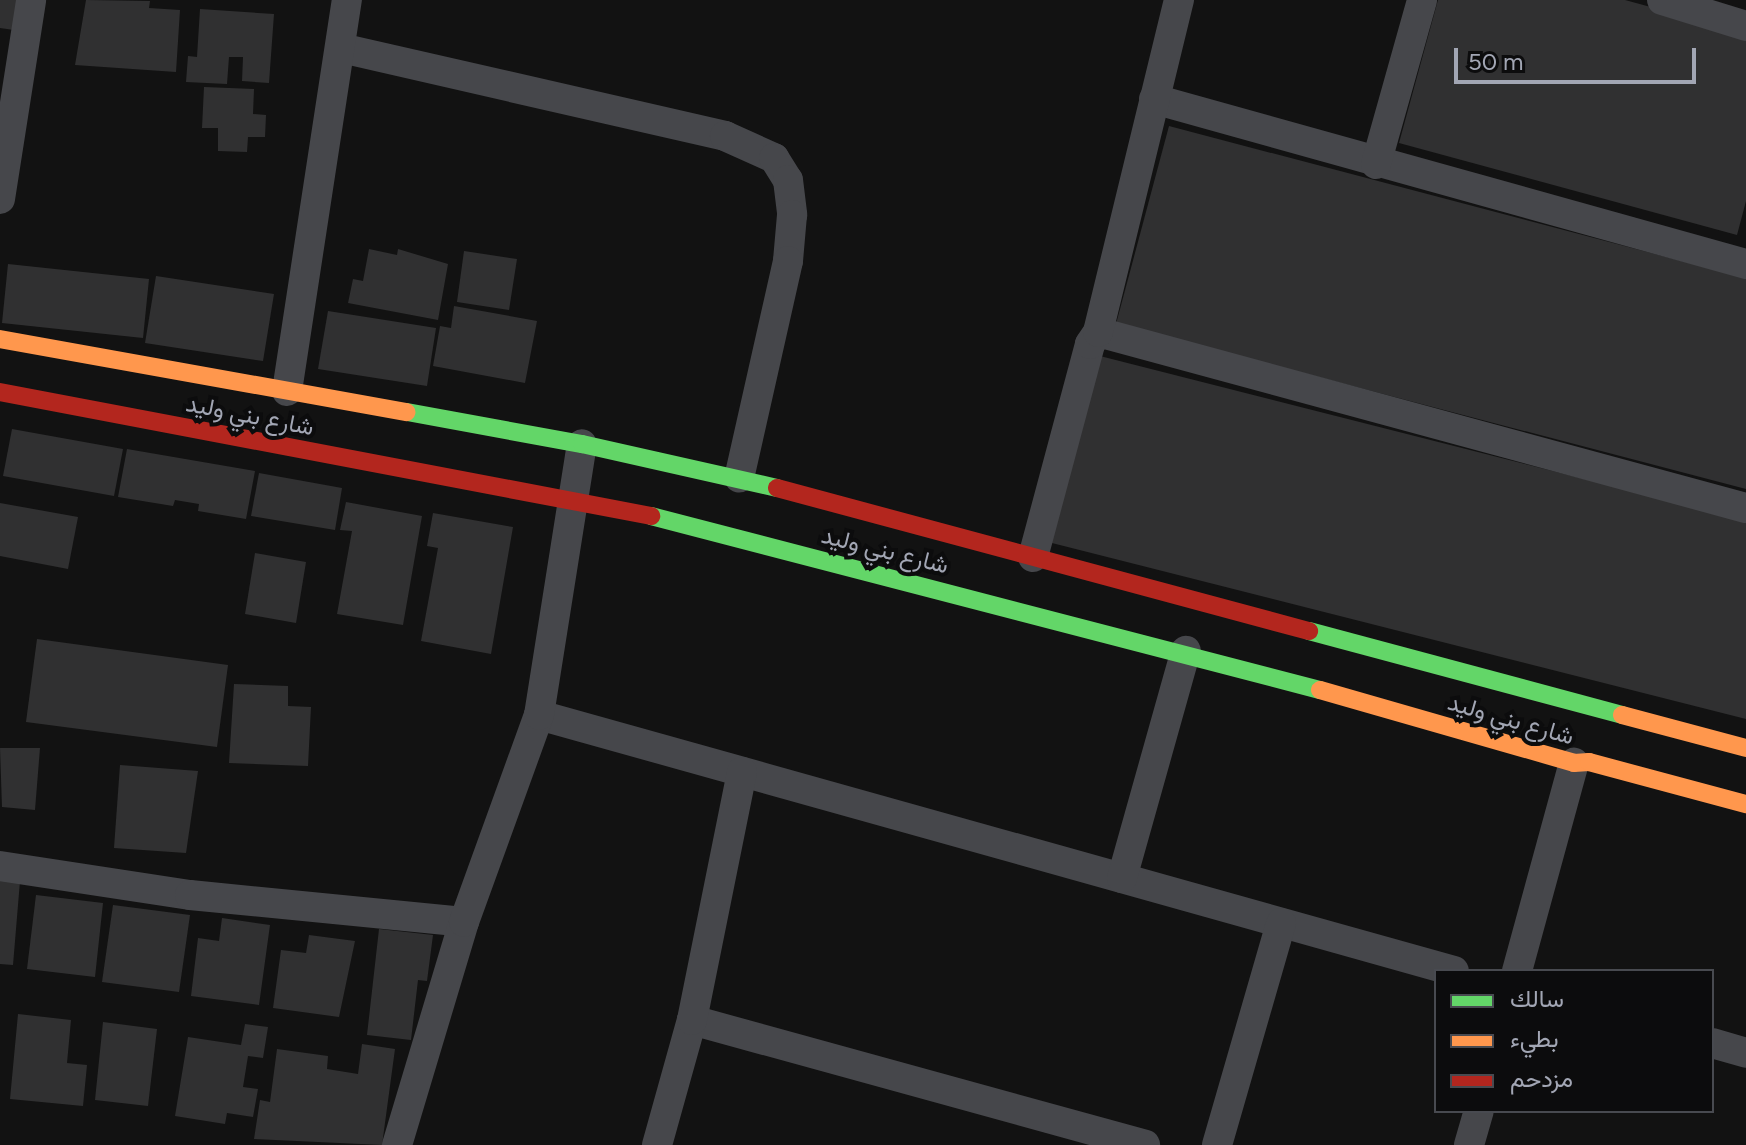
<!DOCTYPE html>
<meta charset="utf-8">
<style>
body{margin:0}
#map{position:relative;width:1746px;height:1145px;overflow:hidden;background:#121212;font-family:Figtree,Vazirmatn,sans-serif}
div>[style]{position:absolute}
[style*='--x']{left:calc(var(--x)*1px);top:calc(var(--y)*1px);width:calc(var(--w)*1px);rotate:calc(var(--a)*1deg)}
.building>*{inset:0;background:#303031}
.street>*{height:30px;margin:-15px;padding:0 15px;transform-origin:15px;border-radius:15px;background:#46474b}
.fast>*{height:18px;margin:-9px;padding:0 9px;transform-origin:9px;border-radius:9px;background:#63d668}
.slow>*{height:18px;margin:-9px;padding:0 9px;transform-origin:9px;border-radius:9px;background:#ff974d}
.jam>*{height:18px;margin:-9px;padding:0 9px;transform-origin:9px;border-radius:9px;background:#b3261e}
span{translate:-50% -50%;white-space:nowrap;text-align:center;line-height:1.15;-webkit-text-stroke:8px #0c0c0d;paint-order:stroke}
.street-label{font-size:24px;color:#a2a6b4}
.legend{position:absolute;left:1434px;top:969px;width:280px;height:144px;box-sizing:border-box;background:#0c0c0d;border:2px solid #484a50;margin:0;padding:10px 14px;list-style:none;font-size:24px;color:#a2a6b4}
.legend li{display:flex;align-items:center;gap:16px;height:40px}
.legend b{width:40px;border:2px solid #484a50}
.scale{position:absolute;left:1454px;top:48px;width:242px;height:36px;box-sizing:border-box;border:4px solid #a2a6b4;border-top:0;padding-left:10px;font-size:24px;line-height:28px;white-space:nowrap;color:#a2a6b4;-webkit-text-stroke:6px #0c0c0d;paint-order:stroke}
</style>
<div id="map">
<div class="building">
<i style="clip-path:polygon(0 0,18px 0,14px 30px,0 28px)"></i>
<i style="clip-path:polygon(86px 0,150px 1px,149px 8px,180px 10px,176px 72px,75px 65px)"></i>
<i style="clip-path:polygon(1438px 0,1625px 0,1746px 33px,1746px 201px,1737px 235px,1399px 143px)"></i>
<i style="clip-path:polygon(200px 9px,274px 14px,269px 83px,242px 81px,243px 57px,229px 57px,227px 84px,186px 82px,188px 56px,197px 57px)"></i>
<i style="clip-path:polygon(204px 87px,254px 89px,253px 114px,266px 115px,265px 137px,248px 137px,247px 152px,218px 151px,218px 128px,202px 128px)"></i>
<i style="clip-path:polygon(1169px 126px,1746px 278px,1746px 489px,1116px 324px)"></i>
<i style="clip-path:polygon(369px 249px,397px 255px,398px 249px,448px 264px,438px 320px,348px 303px,353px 279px,363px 281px)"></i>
<i style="clip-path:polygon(464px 251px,517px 259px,509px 310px,457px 302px)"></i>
<i style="clip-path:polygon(8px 264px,149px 279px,143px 338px,2px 323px)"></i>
<i style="clip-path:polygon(156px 276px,274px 294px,263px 361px,145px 343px)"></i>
<i style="clip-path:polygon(454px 306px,537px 321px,525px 383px,433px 366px,440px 326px,451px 328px)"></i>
<i style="clip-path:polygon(328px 311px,436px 328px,427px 386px,318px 369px)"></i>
<i style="clip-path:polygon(1096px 355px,1746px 520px,1746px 719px,1048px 542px)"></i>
<i style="clip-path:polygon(12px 429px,123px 449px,114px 496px,3px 476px)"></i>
<i style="clip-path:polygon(127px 449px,255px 471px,246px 519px,198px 511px,199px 504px,175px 500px,173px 506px,118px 497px)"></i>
<i style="clip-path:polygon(259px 473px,342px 488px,335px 530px,251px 516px)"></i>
<i style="clip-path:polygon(346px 502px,422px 516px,403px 625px,337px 614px,352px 531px,340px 530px)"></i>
<i style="clip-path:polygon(0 503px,78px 517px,68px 569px,0 556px)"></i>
<i style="clip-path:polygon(433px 513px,513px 527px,491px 654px,421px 641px,438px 548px,427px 546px)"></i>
<i style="clip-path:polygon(255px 553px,306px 562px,296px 623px,245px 614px)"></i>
<i style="clip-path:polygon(37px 639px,228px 665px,217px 747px,26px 722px)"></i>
<i style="clip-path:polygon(234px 684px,288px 686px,288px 706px,311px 707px,308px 766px,229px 763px)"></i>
<i style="clip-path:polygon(0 748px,40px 748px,35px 810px,2px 807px)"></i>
<i style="clip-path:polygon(120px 765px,198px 771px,186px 853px,114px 848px)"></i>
<i style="clip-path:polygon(0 880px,20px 881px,13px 965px,0 964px)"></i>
<i style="clip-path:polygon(36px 895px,103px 903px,95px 977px,27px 969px)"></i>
<i style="clip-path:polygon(113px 905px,190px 915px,179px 992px,102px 982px)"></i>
<i style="clip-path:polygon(222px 918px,270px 925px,259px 1005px,191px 996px,198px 938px,219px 941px)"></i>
<i style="clip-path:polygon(379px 929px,433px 935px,427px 981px,418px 980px,411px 1040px,367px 1035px)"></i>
<i style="clip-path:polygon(309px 935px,355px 941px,339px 1017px,273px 1008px,281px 950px,306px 953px)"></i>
<i style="clip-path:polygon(18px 1014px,71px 1020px,67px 1063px,87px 1065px,83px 1106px,10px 1099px)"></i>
<i style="clip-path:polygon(103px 1022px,157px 1029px,148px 1106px,95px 1100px)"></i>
<i style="clip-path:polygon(245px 1024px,268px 1027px,263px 1058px,248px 1056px,243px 1087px,258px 1089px,253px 1117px,227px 1113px,225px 1124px,175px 1116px,188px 1037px,241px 1045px)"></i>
<i style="clip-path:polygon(362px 1044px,395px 1049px,382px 1145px,254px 1139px,260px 1100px,270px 1102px,277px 1049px,328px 1056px,327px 1069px,358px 1074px)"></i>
</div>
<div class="street">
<i style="--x:1662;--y:0;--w:88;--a:17.2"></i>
<i style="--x:341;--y:48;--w:394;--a:12.9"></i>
<i style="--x:725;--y:136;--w:54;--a:24.2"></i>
<i style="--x:774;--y:158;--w:26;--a:58"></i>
<i style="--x:788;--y:180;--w:35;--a:83"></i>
<i style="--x:792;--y:215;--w:46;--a:95"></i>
<i style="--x:788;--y:261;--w:222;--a:102.7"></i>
<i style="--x:1154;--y:99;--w:615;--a:15.57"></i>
<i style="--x:1376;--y:164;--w:170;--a:-74.3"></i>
<i style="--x:0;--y:199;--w:201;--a:-81.1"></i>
<i style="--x:1098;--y:332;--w:671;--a:15.2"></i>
<i style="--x:287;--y:391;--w:396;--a:-81.3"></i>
<i style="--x:1033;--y:557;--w:220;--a:-75"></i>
<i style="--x:1090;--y:344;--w:14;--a:-56"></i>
<i style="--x:1098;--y:332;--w:342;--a:-76.3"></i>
<i style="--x:539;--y:715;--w:950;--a:15.63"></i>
<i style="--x:0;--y:866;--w:192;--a:8.7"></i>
<i style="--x:190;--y:895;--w:275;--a:5.6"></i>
<i style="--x:1122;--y:878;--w:236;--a:-74.3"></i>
<i style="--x:1517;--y:971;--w:216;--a:-74.7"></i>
<i style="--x:692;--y:1020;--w:470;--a:15.4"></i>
<i style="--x:1712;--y:1043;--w:35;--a:16"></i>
<i style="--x:397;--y:1145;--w:233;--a:-73.3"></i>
<i style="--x:464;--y:922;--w:220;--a:-70.1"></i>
<i style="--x:539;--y:715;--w:274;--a:-81"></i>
<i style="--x:657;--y:1145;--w:130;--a:-74.4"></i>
<i style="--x:692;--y:1020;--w:253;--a:-78.6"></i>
<i style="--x:1217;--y:1145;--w:231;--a:-73.9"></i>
<i style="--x:1469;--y:1145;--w:35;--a:-74"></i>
</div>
<div class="fast">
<i style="--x:407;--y:412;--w:178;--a:10.4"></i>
<i style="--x:582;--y:444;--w:200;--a:12.7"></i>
<i style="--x:651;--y:516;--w:691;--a:14.58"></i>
<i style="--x:1309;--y:631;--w:324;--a:15"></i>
</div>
<div class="slow">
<i style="--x:0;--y:339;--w:413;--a:10.2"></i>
<i style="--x:1320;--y:690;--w:264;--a:16"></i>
<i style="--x:1574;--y:763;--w:15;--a:-4"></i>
<i style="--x:1589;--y:762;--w:163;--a:15"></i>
<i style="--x:1622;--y:715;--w:128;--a:14.9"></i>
</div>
<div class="jam">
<i style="--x:0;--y:392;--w:663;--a:10.78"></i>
<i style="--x:777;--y:488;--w:551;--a:15.05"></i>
</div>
<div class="street-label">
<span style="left:250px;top:415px;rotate:11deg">شارع بني وليد</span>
<span style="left:885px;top:550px;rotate:14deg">شارع بني وليد</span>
<span style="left:1511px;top:719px;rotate:16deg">شارع بني وليد</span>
</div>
<ul class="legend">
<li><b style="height:10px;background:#63d668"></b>سالك</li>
<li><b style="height:10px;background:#ff974d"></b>بطيء</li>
<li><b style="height:10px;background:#b3261e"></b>مزدحم</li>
</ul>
<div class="scale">50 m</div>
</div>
